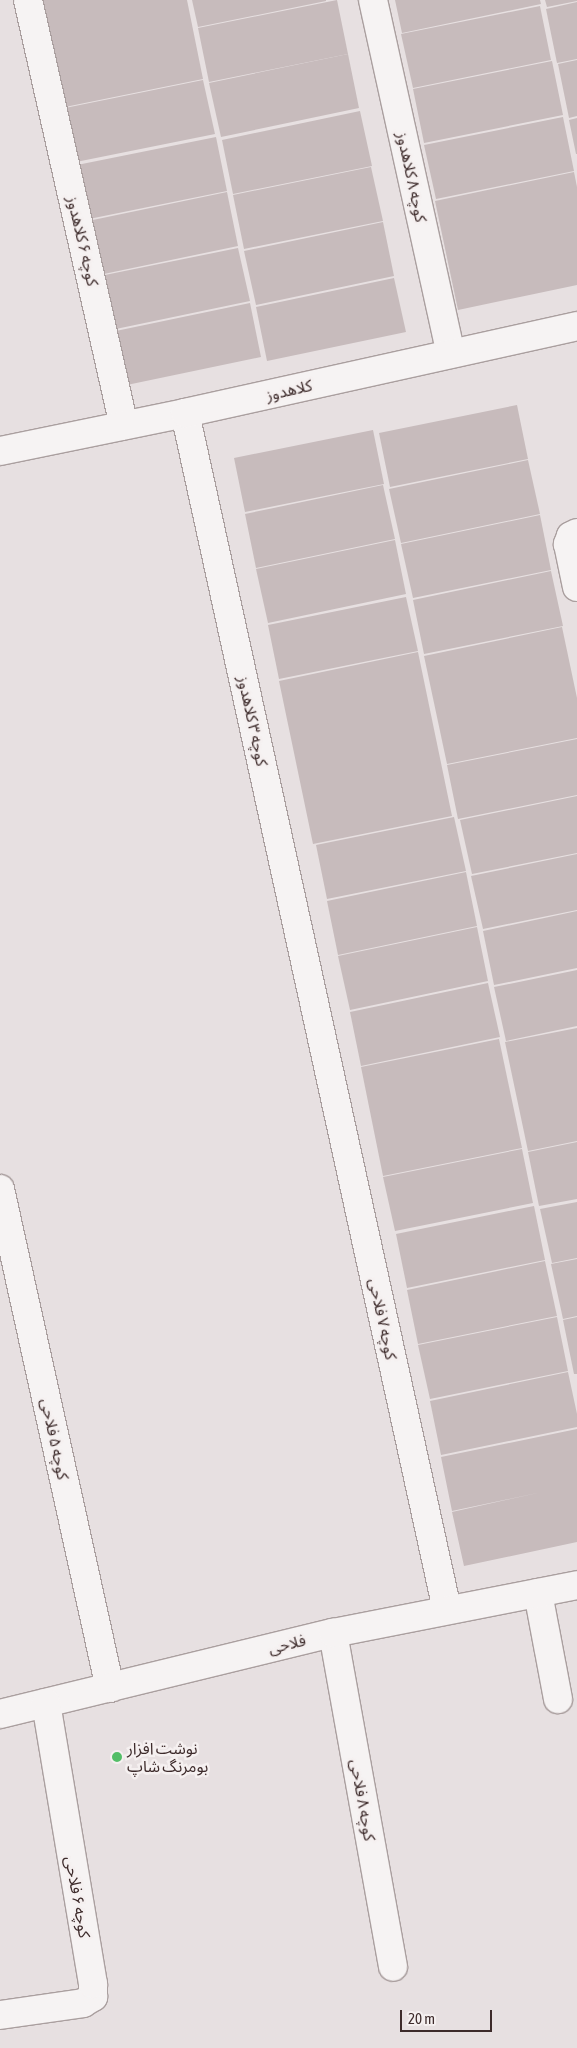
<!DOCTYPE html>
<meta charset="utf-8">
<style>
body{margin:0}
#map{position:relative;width:577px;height:2048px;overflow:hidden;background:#e7e0e1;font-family:"Asap Condensed","Noto Sans Arabic",sans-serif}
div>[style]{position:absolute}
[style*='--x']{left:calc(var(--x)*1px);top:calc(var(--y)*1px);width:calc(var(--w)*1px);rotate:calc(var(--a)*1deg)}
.building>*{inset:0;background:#c7bbbc}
.roads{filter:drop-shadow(1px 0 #aa9f9f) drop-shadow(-1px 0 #aa9f9f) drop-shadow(0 1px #aa9f9f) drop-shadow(0 -1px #aa9f9f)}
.minor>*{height:28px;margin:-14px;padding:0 14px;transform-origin:14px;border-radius:14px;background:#f6f3f3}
.dots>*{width:14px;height:14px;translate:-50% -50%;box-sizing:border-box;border:2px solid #f5f0f0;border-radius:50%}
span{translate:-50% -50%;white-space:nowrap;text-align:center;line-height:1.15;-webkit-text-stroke:5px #f5f0f0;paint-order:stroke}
.street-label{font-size:16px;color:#3d2b2b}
.poi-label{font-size:16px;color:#3d2b2b}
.left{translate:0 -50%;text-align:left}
.scale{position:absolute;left:400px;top:2010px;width:92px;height:22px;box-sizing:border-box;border:2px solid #3d2b2b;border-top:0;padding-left:6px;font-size:15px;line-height:18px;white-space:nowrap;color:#3d2b2b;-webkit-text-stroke:4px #f5f0f0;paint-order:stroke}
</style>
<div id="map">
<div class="building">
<i style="clip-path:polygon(42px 0,187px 0,203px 79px,65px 107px)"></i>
<i style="clip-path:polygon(192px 0,326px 0,326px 1px,198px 27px)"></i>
<i style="clip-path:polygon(337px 0,348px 54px,209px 82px,198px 28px)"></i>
<i style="clip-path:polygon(395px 0,540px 0,541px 4px,402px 33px)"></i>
<i style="clip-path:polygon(545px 0,577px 0,577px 1px,547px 7px)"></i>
<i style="clip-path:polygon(577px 2px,577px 59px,557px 63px,546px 9px)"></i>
<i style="clip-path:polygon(540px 6px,551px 60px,413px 88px,401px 34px)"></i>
<i style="clip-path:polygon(348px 54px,359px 108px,221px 137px,209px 83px)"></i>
<i style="clip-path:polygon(577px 60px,577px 116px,569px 118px,558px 64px)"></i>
<i style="clip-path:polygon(552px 61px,563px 115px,424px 143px,413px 89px)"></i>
<i style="clip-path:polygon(203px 80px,215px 134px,76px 162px,65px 108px)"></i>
<i style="clip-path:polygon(360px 111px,372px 166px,233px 194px,222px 140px)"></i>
<i style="clip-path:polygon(563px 117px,574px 171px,436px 199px,424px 145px)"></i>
<i style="clip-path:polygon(577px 118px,577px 154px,576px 154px,569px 120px)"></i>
<i style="clip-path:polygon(216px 137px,227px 191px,89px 219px,77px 165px)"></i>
<i style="clip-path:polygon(371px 167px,383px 221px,244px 249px,233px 195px)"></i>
<i style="clip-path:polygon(574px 172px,577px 187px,577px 285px,458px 310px,435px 201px)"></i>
<i style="clip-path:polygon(227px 192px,238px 246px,99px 275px,88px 221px)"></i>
<i style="clip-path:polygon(383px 222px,394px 276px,256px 305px,244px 251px)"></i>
<i style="clip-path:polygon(238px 248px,250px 301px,111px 330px,100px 276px)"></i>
<i style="clip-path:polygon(394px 278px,406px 332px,267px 361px,256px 307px)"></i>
<i style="clip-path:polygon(250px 303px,261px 357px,122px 386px,111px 332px)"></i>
<i style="clip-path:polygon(517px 405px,528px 459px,390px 487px,379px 433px)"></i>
<i style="clip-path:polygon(373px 430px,384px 484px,245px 512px,234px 458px)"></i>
<i style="clip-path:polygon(528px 460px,540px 514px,401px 543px,389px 489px)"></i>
<i style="clip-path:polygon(383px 485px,395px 539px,256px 568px,245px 514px)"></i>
<i style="clip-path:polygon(540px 515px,551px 570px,413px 598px,401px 544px)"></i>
<i style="clip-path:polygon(395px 540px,406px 594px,268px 623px,256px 569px)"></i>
<i style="clip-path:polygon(551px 571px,563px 626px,424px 654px,413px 600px)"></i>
<i style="clip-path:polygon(406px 597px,418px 651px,279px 679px,268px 625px)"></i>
<i style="clip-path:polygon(562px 627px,577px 698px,577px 738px,447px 764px,424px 656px)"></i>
<i style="clip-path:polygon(418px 652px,452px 816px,313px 844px,279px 681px)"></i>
<i style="clip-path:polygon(577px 739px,577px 795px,458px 819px,447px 765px)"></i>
<i style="clip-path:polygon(577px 796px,577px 853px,472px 874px,460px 820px)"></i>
<i style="clip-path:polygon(454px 817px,466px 871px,327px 899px,316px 845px)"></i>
<i style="clip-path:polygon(577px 854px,577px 910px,483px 929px,471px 876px)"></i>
<i style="clip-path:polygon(466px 872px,477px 926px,338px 955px,327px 901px)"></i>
<i style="clip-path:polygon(577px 911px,577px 968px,494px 985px,483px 931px)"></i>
<i style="clip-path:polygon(477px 927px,488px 981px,350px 1010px,338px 956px)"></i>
<i style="clip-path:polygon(577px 970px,577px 1026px,506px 1041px,494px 987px)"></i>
<i style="clip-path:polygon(488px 983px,500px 1037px,361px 1066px,350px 1012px)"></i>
<i style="clip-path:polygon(577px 1028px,577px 1141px,528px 1151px,505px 1042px)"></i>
<i style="clip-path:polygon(499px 1039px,522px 1148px,383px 1176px,361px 1067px)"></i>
<i style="clip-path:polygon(577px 1142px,577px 1199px,539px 1206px,528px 1152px)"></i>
<i style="clip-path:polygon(522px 1149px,533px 1203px,395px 1231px,383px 1177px)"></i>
<i style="clip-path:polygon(577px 1202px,577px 1258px,552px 1263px,540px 1209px)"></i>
<i style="clip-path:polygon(534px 1206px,545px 1260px,407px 1288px,396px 1234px)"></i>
<i style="clip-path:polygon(577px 1259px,577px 1316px,563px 1319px,551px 1264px)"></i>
<i style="clip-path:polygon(545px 1261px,557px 1316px,418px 1344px,407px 1290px)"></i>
<i style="clip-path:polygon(557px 1317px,568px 1371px,430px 1399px,418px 1345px)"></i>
<i style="clip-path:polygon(577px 1317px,577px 1374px,574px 1374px,563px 1320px)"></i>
<i style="clip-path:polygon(568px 1372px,577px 1414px,577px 1427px,441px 1455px,430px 1401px)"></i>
<i style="clip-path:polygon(577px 1429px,577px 1542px,464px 1566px,452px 1512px,542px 1492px,452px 1511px,441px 1457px)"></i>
</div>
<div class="roads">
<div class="minor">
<i style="--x:28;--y:0;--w:436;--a:77.3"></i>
<i style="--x:373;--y:0;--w:362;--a:77.6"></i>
<i style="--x:185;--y:413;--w:1225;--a:77.65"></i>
<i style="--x:0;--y:451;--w:189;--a:-11.6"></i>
<i style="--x:185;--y:413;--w:402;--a:-12.5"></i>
<i style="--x:577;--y:533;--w:7;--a:153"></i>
<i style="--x:571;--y:536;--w:9;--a:111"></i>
<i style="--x:568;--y:544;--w:44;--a:78.2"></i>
<i style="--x:0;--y:1189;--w:511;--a:77.57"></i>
<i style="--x:538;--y:1593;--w:108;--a:79.3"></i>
<i style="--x:333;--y:1633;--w:339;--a:79.8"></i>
<i style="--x:0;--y:1714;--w:343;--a:-13.7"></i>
<i style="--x:333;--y:1633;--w:249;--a:-11.1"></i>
<i style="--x:0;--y:2015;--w:84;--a:-8.2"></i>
<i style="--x:83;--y:2003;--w:12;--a:-31"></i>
<i style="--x:93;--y:1997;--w:13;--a:-90"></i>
<i style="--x:93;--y:1984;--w:285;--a:-99.5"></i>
</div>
</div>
<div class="dots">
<i style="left:117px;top:1757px;background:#53be67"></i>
</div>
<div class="street-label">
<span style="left:412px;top:177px;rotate:78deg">کوچه ۸ کلاهدوز</span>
<span style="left:83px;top:241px;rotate:77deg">کوچه ۶ کلاهدوز</span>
<span style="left:289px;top:390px;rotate:-13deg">کلاهدوز</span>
<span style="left:253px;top:721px;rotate:78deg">کوچه ۳ کلاهدوز</span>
<span style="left:383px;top:1319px;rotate:78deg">کوچه ۷ فلاحی</span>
<span style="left:55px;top:1439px;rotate:78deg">کوچه ۵ فلاحی</span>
<span style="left:287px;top:1644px;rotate:-14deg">فلاحی</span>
<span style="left:363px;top:1800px;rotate:80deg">کوچه ۸ فلاحی</span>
<span style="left:78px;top:1897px;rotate:80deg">کوچه ۶ فلاحی</span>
</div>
<div class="poi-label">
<span class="left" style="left:127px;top:1757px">نوشت افزار<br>بومرنگ شاپ</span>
</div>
<div class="scale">20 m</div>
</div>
